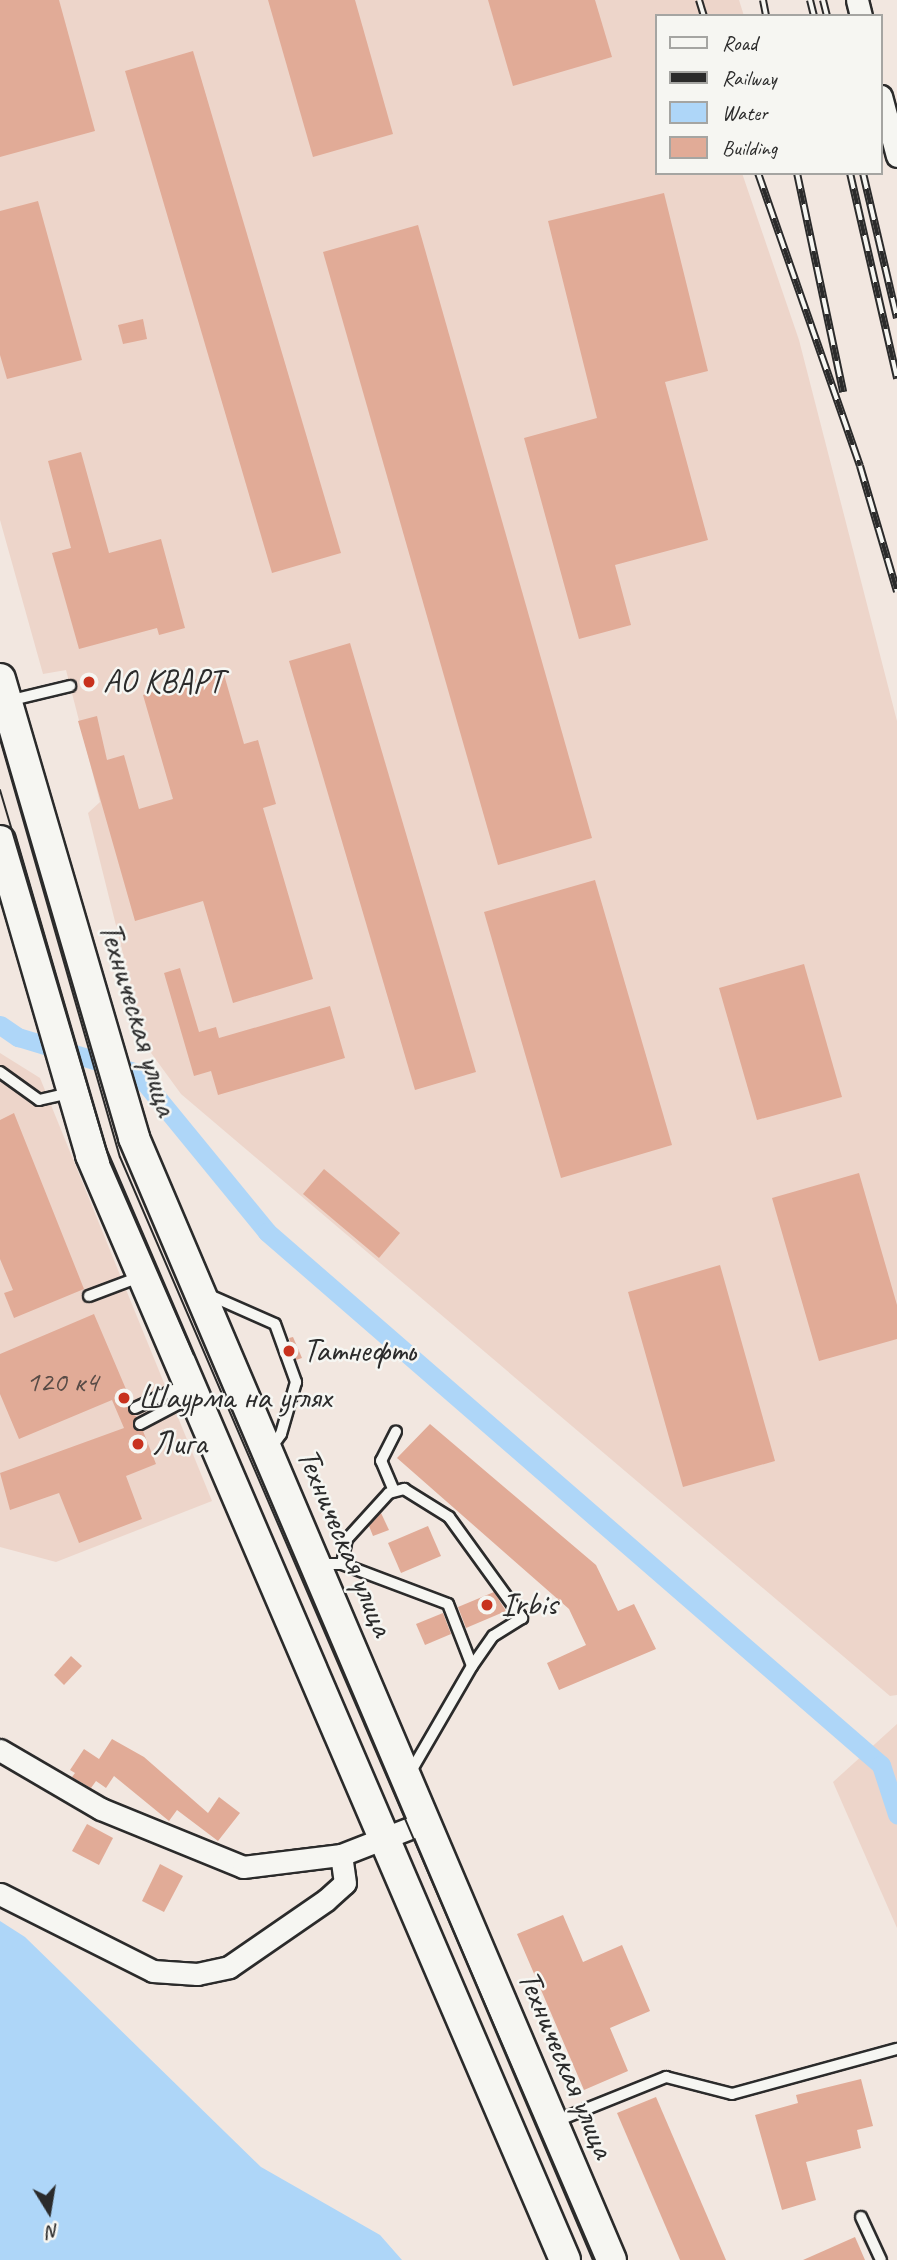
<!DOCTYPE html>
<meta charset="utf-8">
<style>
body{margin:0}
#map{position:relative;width:897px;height:2260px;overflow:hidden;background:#f2e7e0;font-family:Caveat,sans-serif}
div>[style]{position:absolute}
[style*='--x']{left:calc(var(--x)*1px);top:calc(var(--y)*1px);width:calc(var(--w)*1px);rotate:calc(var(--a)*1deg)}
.built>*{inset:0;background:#edd5ca}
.water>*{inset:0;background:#aed6f8}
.canal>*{height:19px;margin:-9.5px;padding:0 9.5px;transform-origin:9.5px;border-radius:9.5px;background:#aed6f8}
.building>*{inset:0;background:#e1ab97}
.roads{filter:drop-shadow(2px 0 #2b2b2b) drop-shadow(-2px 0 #2b2b2b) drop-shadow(0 2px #2b2b2b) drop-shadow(0 -2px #2b2b2b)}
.lane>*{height:10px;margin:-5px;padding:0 5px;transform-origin:5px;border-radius:5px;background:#f6f6f2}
.street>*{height:21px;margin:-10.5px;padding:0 10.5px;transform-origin:10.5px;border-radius:10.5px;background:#f6f6f2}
.secondary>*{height:30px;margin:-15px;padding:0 15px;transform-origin:15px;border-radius:15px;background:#f6f6f2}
.tram>*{height:2px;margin:-1px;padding:0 1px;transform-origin:1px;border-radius:1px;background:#2b2b2b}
.rail>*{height:8px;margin-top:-4px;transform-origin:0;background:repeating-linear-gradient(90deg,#f6f6f2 0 16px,#2b2b2b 0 32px);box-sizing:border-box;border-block:2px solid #2b2b2b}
.dots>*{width:19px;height:19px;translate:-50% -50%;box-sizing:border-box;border:4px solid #f6f6f2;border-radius:50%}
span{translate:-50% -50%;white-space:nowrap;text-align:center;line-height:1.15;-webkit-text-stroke:5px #f6f6f2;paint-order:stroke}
.number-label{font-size:30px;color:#584b46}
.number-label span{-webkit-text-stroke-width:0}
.poi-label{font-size:33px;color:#2b2b2b}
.left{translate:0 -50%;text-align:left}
.street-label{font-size:33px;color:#2b2b2b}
.legend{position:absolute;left:655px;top:14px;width:228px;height:161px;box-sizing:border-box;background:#f6f6f2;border:2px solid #a5a5a2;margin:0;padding:9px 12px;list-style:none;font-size:21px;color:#2b2b2b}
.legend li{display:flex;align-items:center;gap:14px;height:35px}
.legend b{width:35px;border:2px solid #a5a5a2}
.north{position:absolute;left:14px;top:2176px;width:70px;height:70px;-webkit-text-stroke:5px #f6f6f2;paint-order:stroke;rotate:169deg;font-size:19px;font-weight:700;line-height:28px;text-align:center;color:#2b2b2b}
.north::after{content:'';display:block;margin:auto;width:24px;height:32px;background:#2b2b2b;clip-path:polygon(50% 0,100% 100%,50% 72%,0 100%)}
</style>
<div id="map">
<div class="built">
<i style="clip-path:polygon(0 0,739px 0,744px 16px,657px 16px,657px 173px,742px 173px,799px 340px,897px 721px,897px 1695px,890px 1696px,181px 1094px,146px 1046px,88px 813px,100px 802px,66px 670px,43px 674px,0 520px)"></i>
<i style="clip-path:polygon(0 1053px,40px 1078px,212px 1501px,56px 1562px,0 1547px)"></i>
<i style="clip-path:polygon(897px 1724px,897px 1928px,833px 1782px)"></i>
</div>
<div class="water">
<i style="clip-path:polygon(0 1921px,25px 1937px,261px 2167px,380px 2235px,402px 2260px,0 2260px)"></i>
</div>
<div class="canal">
<i style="--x:0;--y:1025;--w:22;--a:34"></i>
<i style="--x:18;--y:1037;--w:124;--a:16.8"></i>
<i style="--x:137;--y:1073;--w:205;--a:50.7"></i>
<i style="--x:267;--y:1232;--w:813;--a:40.96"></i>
<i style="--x:881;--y:1765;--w:52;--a:71.9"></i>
</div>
<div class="building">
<i style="clip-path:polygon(0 0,59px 0,95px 131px,0 157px)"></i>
<i style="clip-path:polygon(268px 0,355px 0,393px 134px,313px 157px)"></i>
<i style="clip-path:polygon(488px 0,595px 0,612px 57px,513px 86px)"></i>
<i style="clip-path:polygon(193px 51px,341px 553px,272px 573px,125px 71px)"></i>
<i style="clip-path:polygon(664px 193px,708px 371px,665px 382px,708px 540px,615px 565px,631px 625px,579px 639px,524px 438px,597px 418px,548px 221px)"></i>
<i style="clip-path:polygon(38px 201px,82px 360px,7px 379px,0 355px,0 211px)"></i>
<i style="clip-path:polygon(418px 225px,592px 838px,498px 865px,323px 252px)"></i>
<i style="clip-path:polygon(143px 319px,147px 339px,123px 344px,118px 325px)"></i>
<i style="clip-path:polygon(81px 452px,109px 553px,161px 539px,185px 628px,159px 635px,157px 628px,79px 649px,52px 553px,71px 548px,48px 461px)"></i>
<i style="clip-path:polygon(350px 643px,476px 1072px,415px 1090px,289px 661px)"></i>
<i style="clip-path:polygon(223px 671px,244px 744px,258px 740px,276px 804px,263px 808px,313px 979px,233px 1003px,203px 901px,135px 921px,78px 721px,97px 716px,107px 760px,124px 755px,139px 809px,173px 799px,143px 695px)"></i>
<i style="clip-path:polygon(595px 880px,672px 1145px,561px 1178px,484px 912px)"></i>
<i style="clip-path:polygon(804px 964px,842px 1097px,757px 1120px,719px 988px)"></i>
<i style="clip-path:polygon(180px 968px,199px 1032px,216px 1027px,219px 1038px,330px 1006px,345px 1058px,218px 1095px,211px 1071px,194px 1076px,164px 973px)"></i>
<i style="clip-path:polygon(14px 1113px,84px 1289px,14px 1318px,4px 1293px,13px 1290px,0 1259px,0 1120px)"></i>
<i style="clip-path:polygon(324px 1169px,400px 1233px,379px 1258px,303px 1194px)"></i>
<i style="clip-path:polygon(859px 1173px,897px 1305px,897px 1339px,819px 1361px,772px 1198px)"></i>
<i style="clip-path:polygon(720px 1265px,775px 1461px,683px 1487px,628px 1292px)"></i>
<i style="clip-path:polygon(94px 1314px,131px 1401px,128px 1411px,137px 1417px,133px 1427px,143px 1431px,156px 1464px,126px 1476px,142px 1519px,79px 1543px,59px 1493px,10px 1510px,0 1473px,124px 1428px,112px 1400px,19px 1439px,0 1394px,0 1354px)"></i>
<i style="clip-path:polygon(293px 1337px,302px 1358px,296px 1360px,289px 1338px)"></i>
<i style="clip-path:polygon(430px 1424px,596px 1565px,618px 1611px,634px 1604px,656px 1649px,559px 1690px,547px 1663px,586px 1645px,569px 1609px,397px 1458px)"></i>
<i style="clip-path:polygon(381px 1513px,389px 1530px,373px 1536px,369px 1526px)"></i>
<i style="clip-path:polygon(428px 1526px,441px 1556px,401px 1573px,388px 1543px)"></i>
<i style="clip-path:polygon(494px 1592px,506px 1611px,466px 1628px,458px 1607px)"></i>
<i style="clip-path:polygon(443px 1613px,451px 1634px,425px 1645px,416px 1624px)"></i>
<i style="clip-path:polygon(71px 1656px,82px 1666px,64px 1685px,54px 1675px)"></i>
<i style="clip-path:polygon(112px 1739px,144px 1757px,208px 1813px,219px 1797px,240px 1813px,218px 1841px,177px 1810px,169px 1821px,114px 1776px,106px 1788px,96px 1781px,91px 1788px,72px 1777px,75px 1773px,70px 1770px,84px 1749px,99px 1759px)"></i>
<i style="clip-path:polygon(87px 1824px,113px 1838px,99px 1865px,72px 1851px)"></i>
<i style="clip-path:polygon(160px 1864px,183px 1876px,164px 1912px,142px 1901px)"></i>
<i style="clip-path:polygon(563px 1915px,583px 1962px,622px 1945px,650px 2011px,610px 2028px,628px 2071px,584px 2090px,517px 1934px)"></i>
<i style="clip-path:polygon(861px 2079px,873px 2126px,857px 2130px,861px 2148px,806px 2162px,816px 2200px,782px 2210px,755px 2115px,798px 2103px,796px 2095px)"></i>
<i style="clip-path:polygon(656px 2097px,726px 2260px,680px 2260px,617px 2113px)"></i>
<i style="clip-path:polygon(855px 2237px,865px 2260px,803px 2260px)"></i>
</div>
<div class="roads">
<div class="lane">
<i style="--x:8;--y:701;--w:64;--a:-13.6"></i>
<i style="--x:0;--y:1072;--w:48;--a:35.7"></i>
<i style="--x:39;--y:1100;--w:31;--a:-13"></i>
<i style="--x:207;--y:1294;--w:74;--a:23.8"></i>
<i style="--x:275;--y:1324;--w:62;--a:70.1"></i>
<i style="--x:296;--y:1382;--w:54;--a:106.1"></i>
<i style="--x:281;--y:1434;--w:17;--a:126"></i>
<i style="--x:89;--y:1296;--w:57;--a:-20.7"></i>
<i style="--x:135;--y:1408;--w:57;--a:-24.8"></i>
<i style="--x:140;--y:1424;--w:60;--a:-27.8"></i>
<i style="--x:394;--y:1491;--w:33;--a:-113"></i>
<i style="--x:381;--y:1461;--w:33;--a:-63"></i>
<i style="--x:320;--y:1564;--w:22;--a:0"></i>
<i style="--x:342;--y:1564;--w:113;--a:20.7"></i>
<i style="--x:448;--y:1604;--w:66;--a:68.8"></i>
<i style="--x:472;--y:1666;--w:124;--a:120.1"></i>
<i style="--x:342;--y:1564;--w:25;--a:-79"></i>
<i style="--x:347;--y:1539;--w:62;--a:-47.6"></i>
<i style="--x:389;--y:1493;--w:16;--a:-15"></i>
<i style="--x:404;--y:1489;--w:53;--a:31.9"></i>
<i style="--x:449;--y:1517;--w:125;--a:54.1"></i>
<i style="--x:522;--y:1618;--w:34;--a:148"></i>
<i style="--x:493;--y:1636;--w:37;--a:125"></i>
<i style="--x:554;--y:2122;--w:121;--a:-21.9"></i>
<i style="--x:666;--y:2077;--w:68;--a:14.4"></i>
<i style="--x:732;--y:2094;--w:171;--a:-15.3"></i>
<i style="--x:861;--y:2217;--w:47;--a:65.1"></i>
</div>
<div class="street">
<i style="--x:857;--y:0;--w:16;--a:76"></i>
<i style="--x:881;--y:96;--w:62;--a:75.1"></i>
<i style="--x:0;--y:1750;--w:117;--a:30.3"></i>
<i style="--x:101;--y:1809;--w:153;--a:22.2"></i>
<i style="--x:243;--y:1867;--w:99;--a:-7"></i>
<i style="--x:341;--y:1855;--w:88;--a:-21.3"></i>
<i style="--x:0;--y:1894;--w:171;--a:26.7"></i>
<i style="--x:153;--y:1971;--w:44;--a:3.9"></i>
<i style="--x:197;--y:1974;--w:33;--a:-12"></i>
<i style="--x:229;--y:1967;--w:118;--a:-34.6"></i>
<i style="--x:326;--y:1900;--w:25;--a:-42"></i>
<i style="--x:345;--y:1883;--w:28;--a:-98"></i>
</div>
<div class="secondary">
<i style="--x:0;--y:679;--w:478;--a:73.7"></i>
<i style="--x:134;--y:1138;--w:1219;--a:66.97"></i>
<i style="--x:0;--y:841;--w:327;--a:73.8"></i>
<i style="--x:91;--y:1155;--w:1202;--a:66.78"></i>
</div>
</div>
<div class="tram">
<i style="--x:0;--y:739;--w:435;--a:74"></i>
<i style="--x:120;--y:1157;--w:1201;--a:66.7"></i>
<i style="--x:0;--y:790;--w:388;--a:73.5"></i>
<i style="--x:110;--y:1162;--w:210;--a:66.5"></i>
</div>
<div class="rail">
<i style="--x:699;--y:0;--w:17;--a:73"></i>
<i style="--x:763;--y:0;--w:16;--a:79"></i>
<i style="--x:810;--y:0;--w:16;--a:76"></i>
<i style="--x:823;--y:0;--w:16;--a:76"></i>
<i style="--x:758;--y:173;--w:310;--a:70.8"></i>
<i style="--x:860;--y:466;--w:131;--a:73.6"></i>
<i style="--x:797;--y:173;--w:224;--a:78.1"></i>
<i style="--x:850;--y:173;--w:211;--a:77.1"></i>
<i style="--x:863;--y:173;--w:149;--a:76.8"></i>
</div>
<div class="dots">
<i style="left:89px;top:682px;background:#c8321e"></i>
<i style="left:289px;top:1351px;background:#c8321e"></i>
<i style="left:124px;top:1398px;background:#c8321e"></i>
<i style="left:138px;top:1444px;background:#c8321e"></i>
<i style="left:487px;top:1605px;background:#c8321e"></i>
</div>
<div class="number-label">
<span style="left:62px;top:1381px">120 к4</span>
</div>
<div class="poi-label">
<span class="left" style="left:103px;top:682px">АО КВАРТ</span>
<span class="left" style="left:303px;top:1351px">Татнефть</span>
<span class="left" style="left:138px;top:1398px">Шаурма на углях</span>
<span class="left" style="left:152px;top:1444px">Лига</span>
<span class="left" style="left:501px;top:1605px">Irbis</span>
</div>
<div class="street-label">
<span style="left:138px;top:1019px;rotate:73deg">Техническая улица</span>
<span style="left:345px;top:1542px;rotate:67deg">Техническая улица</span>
<span style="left:566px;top:2064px;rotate:67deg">Техническая улица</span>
</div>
<ul class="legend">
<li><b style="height:9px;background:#f6f6f2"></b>Road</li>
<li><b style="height:9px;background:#2b2b2b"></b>Railway</li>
<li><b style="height:19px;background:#aed6f8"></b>Water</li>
<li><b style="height:19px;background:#e1ab97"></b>Building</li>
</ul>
<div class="north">N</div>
</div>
